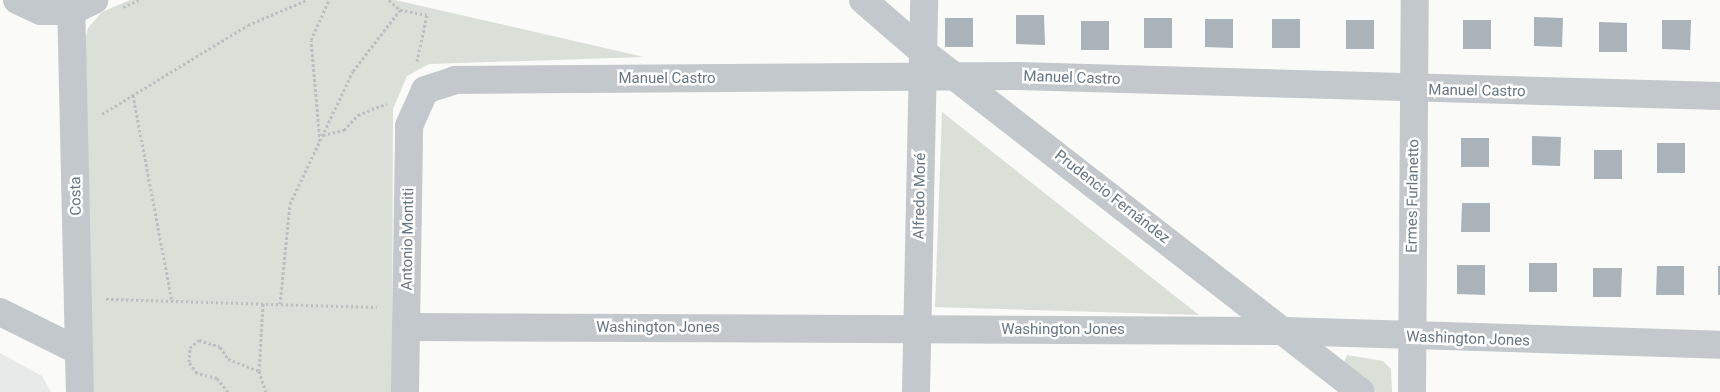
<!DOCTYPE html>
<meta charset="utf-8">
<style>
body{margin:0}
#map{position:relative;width:1720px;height:392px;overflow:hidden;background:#fafaf8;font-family:Roboto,sans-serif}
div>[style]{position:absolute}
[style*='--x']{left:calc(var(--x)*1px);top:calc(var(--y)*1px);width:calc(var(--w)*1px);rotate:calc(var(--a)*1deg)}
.built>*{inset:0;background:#e8e9e9}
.green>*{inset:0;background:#dadfd7}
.building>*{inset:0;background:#aab3b9}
.path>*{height:3px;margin-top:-1.5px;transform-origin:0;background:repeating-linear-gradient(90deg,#bbbfc2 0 2.5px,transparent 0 5px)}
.street>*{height:28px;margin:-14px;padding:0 14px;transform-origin:14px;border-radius:14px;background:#c3c8cc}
span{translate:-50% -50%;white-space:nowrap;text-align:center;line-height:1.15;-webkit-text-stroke:5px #fff;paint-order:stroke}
.street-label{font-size:15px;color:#657683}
</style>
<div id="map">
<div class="built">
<i style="clip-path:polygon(0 353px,42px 376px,51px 392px,0 392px)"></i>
</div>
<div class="green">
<i style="clip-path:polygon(130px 0,395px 0,644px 57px,429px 64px,407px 76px,393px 109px,392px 392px,92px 392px,83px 49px,88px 28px,102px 12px)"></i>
<i style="clip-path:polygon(942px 112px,1199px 315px,935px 307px)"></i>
<i style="clip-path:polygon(1347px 355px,1383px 361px,1391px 369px,1392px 392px,1376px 392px,1343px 365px)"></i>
</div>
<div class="building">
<i style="clip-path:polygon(1016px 15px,1044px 15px,1045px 45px,1016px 44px)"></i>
<i style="clip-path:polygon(1534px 17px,1563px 18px,1562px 47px,1534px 46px)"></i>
<i style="clip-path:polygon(945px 18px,973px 18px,973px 47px,945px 47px)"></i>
<i style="clip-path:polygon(1144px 18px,1172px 18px,1172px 48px,1144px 48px)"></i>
<i style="clip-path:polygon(1205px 19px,1233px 19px,1233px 48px,1205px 47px)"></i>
<i style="clip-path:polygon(1272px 19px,1300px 19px,1300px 48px,1272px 48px)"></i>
<i style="clip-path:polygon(1346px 20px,1374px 20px,1374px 49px,1346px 49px)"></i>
<i style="clip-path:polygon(1463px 20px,1491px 20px,1491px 49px,1463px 49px)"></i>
<i style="clip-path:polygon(1662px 20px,1691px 20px,1690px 50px,1662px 49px)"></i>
<i style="clip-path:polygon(1081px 21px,1109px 21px,1109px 50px,1081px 50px)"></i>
<i style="clip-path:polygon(1599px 22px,1627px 23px,1627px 52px,1599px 52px)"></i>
<i style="clip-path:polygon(1532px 136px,1561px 137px,1560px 166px,1532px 165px)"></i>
<i style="clip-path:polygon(1461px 138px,1489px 138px,1489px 167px,1461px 167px)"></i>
<i style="clip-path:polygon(1657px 143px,1685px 143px,1685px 173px,1657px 173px)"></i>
<i style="clip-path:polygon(1594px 150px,1622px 150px,1622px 179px,1594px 179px)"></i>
<i style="clip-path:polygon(1462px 203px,1490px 203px,1490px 232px,1461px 232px)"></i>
<i style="clip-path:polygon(1529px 263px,1557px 263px,1557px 292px,1529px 292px)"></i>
<i style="clip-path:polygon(1457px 265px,1485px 265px,1485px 295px,1457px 294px)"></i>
<i style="clip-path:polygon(1657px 266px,1684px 266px,1684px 295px,1656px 295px)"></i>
<i style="clip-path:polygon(1718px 266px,1720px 266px,1720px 295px,1718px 295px)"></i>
<i style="clip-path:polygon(1593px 268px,1622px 268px,1621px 297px,1593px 297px)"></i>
</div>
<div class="path">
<i style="--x:389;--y:0;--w:15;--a:42"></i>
<i style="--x:400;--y:10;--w:27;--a:10"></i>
<i style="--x:427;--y:15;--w:47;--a:102.3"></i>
<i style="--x:123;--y:7;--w:17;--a:-24"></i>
<i style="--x:133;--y:95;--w:210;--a:79.3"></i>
<i style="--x:102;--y:114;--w:171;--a:-31.4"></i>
<i style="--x:248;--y:25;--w:64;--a:-23"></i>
<i style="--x:323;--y:135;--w:22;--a:-13"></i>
<i style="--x:344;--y:130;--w:21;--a:-47"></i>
<i style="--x:358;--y:115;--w:31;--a:-22"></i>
<i style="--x:320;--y:141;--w:101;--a:-95.1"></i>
<i style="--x:311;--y:40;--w:44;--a:-65.8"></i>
<i style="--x:106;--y:299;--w:271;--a:1.7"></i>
<i style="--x:280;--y:304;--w:100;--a:-84.3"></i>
<i style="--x:290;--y:204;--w:147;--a:-64.7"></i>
<i style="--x:353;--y:71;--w:77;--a:-52.4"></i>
<i style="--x:259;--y:371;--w:68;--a:-86.6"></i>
<i style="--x:228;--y:392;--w:18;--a:-128"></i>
<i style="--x:217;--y:378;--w:21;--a:-166"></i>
<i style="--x:197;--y:373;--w:14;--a:-126"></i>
<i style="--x:189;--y:362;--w:14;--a:-86"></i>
<i style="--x:190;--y:348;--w:12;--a:-42"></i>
<i style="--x:199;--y:340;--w:22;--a:18"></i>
<i style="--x:220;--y:347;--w:14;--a:56"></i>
<i style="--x:228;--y:359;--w:33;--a:21"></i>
<i style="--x:259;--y:371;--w:22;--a:72"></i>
</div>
<div class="street">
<i style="--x:17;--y:0;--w:26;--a:25"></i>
<i style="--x:41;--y:11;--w:31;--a:0"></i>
<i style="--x:72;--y:11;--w:25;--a:-26"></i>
<i style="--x:71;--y:0;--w:392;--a:88.7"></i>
<i style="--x:863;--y:0;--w:79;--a:40.9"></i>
<i style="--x:923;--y:52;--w:554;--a:37.82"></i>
<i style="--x:0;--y:312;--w:88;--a:26.3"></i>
<i style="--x:407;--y:327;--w:877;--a:0.26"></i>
<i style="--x:1284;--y:331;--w:436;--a:1.8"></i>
<i style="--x:405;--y:392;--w:266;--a:-89.1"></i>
<i style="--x:409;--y:126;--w:39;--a:-66"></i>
<i style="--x:425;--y:90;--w:32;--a:-18"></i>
<i style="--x:455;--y:80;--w:563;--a:-0.41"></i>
<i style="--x:1018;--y:76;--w:702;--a:1.63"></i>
<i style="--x:916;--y:392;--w:392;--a:-88.8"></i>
<i style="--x:1412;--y:392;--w:392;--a:-89.6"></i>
</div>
<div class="street-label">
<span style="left:1072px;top:78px;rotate:2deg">Manuel Castro</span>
<span style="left:667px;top:79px">Manuel Castro</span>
<span style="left:1477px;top:91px;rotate:1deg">Manuel Castro</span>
<span style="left:76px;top:196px;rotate:-91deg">Costa</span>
<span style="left:920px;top:196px;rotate:-89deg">Alfredo Moré</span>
<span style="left:1413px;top:196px;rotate:-89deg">Ermes Furlanetto</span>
<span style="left:1112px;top:197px;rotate:38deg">Prudencio Fernández</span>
<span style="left:408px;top:239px;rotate:-89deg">Antonio Montiti</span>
<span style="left:658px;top:328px">Washington Jones</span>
<span style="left:1063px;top:330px">Washington Jones</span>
<span style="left:1468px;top:339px;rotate:2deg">Washington Jones</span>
</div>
</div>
